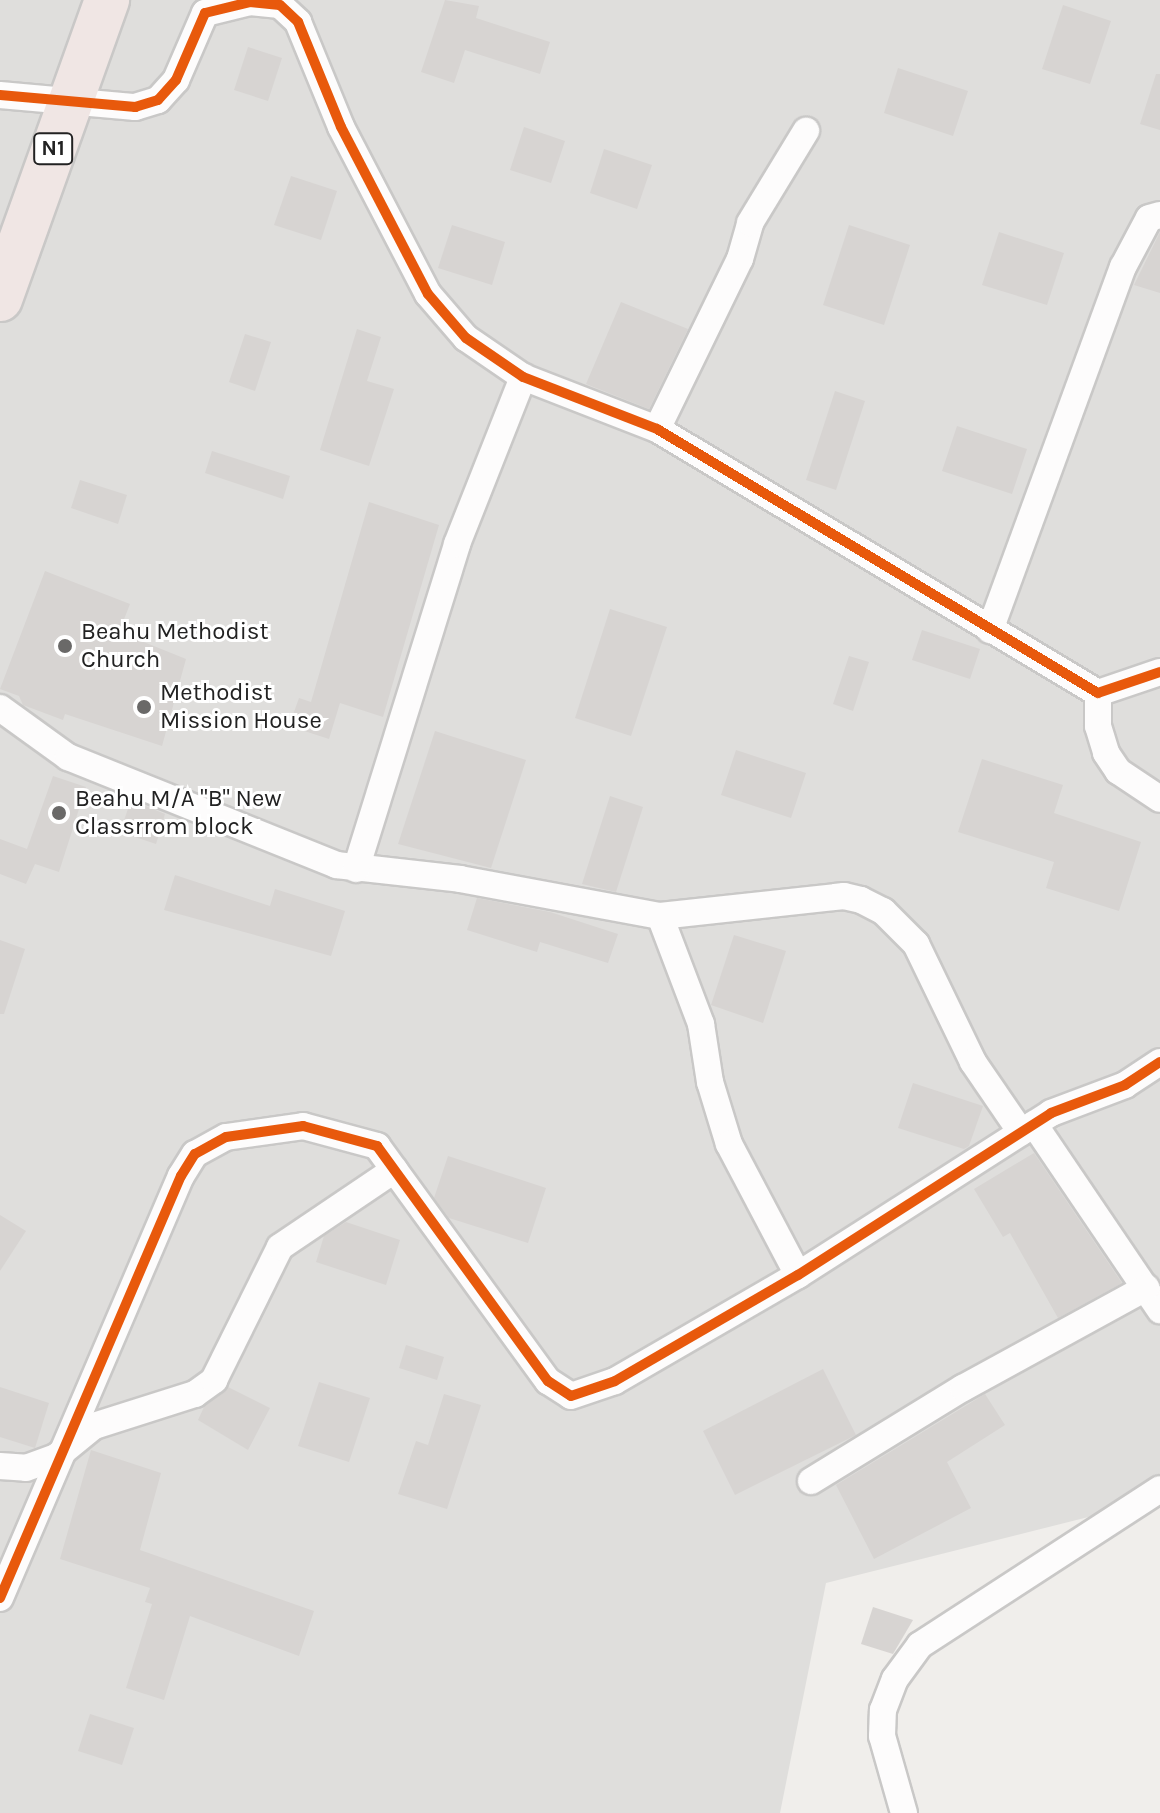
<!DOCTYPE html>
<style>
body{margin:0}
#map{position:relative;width:1160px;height:1813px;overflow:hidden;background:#f0eeeb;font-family:Karla,sans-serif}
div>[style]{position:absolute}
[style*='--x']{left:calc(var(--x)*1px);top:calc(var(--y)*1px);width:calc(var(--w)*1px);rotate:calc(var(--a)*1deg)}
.residential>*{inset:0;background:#dfdedc}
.building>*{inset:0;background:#d7d4d2}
.roads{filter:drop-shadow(2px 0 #c9c8c7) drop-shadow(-2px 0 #c9c8c7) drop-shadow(0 2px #c9c8c7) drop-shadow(0 -2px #c9c8c7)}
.minor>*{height:26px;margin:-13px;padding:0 13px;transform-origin:13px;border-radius:13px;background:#fdfcfc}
.trunk>*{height:44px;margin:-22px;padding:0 22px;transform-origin:22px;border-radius:22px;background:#f0e6e4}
.cycleway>*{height:10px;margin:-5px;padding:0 5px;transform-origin:5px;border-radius:5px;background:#e8590c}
.dots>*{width:22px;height:22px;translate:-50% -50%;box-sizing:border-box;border:4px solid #fff;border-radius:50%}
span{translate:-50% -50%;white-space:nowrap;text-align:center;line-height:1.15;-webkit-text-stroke:6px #fff;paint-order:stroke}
.shield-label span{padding:2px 6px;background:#fff;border:2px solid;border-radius:6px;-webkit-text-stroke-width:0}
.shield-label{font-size:22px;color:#222;font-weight:700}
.poi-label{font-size:24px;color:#222}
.left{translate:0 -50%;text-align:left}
</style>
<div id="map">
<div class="residential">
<i style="clip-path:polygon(0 0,1160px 0,1160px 1499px,826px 1583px,780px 1813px,0 1813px)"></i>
</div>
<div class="building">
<i style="clip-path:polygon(445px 0,479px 6px,476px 18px,550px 42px,540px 74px,465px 50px,454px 83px,421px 72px)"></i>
<i style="clip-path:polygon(1063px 5px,1111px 21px,1090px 84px,1042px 69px)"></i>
<i style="clip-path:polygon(248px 47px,282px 58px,268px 101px,234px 90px)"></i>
<i style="clip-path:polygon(898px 68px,968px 91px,953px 136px,884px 113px)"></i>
<i style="clip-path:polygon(1156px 74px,1160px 74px,1160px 130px,1140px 124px)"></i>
<i style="clip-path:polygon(524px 127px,565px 141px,551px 183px,510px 170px)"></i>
<i style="clip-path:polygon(604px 149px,652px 165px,637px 209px,590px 193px)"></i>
<i style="clip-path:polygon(291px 176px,337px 191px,321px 240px,274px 225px)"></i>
<i style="clip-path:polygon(452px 225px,505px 242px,492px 285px,438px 268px)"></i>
<i style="clip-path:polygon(849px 225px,910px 245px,884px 325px,823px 305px)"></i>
<i style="clip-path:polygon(999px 232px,1064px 253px,1047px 305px,982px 285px)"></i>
<i style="clip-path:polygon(1160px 232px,1160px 293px,1134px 285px)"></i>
<i style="clip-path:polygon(621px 302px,688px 329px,649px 409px,586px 384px)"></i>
<i style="clip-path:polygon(357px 329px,381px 337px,367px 381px,394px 389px,369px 466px,320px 450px)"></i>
<i style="clip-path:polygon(245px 334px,271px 342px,255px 391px,229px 382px)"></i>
<i style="clip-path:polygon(835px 391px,865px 401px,836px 490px,806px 480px)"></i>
<i style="clip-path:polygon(957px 426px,1027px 449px,1012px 494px,942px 471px)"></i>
<i style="clip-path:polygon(212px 451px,290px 476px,283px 499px,205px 473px)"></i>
<i style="clip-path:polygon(80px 480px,127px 495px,118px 524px,71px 508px)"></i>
<i style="clip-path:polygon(369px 502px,439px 525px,383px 717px,340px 703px,329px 739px,289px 726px,299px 698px,311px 702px)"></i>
<i style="clip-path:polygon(45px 571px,130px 604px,119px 632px,186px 659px,162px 746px,65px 714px,63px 720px,23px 705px,19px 696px,0 689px)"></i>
<i style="clip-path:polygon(610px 609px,667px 627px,631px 736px,575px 718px)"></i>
<i style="clip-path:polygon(922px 630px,980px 649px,970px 679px,912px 660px)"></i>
<i style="clip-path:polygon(849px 656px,869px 662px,853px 711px,833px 704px)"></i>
<i style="clip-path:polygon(435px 731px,526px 760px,491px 868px,398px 844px)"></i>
<i style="clip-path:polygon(736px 750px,806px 773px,791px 818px,721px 795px)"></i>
<i style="clip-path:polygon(982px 759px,1063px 785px,1054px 813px,1141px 842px,1119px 911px,1046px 888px,1054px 862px,958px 832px)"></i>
<i style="clip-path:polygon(53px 776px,86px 787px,59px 872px,35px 864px,26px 884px,0 874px,0 839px,27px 849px)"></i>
<i style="clip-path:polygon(610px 796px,643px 807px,616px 892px,582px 884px)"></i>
<i style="clip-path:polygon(131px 800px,165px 814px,156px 844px,120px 832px)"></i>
<i style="clip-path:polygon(175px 875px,270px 906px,275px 889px,345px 911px,331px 956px,164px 910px)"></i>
<i style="clip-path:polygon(477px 898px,550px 912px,618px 934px,608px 963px,540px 942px,537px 952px,467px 930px)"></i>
<i style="clip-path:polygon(734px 935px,786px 951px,763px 1023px,711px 1005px)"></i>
<i style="clip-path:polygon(0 940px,25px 949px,4px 1014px,0 1014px)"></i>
<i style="clip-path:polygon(913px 1083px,983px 1106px,969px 1146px,964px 1149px,898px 1128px)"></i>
<i style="clip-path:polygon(1034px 1153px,1122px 1283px,1058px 1318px,1010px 1233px,1003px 1237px,974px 1189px)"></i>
<i style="clip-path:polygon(448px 1156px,546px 1188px,528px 1243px,449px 1218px,434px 1198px)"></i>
<i style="clip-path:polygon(0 1215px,26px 1231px,0 1271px)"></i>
<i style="clip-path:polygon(346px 1222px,400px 1240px,386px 1285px,316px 1262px,324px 1236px)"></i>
<i style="clip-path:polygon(406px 1345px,444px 1357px,437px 1380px,399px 1368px)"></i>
<i style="clip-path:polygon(823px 1369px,856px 1435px,735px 1495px,703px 1431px)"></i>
<i style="clip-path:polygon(319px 1382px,370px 1398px,349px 1462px,298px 1446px)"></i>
<i style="clip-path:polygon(0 1387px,49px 1403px,35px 1448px,0 1437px)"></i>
<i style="clip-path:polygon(228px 1387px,270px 1408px,248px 1450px,198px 1420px,204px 1407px)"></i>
<i style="clip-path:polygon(444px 1394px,481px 1405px,447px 1509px,398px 1494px,416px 1441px,428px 1445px)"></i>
<i style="clip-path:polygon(985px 1394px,1005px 1425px,947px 1462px,971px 1508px,874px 1559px,836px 1485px)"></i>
<i style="clip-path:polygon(91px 1450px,161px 1473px,140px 1550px,314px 1611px,299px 1656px,190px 1616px,164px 1700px,126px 1688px,152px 1604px,145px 1602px,150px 1588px,60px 1559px)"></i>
<i style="clip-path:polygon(873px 1607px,913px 1620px,893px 1654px,861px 1644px)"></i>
<i style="clip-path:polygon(90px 1714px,134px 1728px,122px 1765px,78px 1751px)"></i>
</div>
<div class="roads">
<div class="minor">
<i style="--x:0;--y:95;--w:136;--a:5.1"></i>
<i style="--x:135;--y:107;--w:24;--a:-17"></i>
<i style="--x:158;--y:100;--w:27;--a:-48"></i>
<i style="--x:176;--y:80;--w:73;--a:-66.6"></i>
<i style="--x:205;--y:13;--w:46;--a:-13.7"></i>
<i style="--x:250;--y:2;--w:30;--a:6"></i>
<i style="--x:280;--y:5;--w:25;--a:43"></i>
<i style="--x:298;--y:22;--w:113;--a:67.7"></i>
<i style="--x:341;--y:127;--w:188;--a:62.5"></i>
<i style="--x:428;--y:294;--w:58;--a:49.2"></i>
<i style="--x:466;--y:338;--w:69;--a:34.4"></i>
<i style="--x:523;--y:377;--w:144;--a:21.2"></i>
<i style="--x:657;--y:429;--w:514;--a:30.91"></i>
<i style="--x:1098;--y:693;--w:65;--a:-18.7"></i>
<i style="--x:657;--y:429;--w:189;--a:-64"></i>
<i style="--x:740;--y:259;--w:37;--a:-74"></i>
<i style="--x:750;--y:223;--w:108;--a:-58.7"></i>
<i style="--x:990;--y:630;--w:387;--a:-69.9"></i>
<i style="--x:1123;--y:267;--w:55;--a:-62"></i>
<i style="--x:1149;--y:218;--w:11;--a:-15"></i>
<i style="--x:1098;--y:693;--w:33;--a:90"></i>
<i style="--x:1098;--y:726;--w:28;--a:73"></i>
<i style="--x:1106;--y:753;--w:22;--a:56"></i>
<i style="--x:1118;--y:771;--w:50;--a:33.7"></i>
<i style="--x:0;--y:708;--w:84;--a:35.8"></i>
<i style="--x:68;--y:757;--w:289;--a:21.9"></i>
<i style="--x:336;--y:865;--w:125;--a:6.4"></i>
<i style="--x:460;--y:879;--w:203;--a:10.5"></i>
<i style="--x:660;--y:916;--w:185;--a:-6.2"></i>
<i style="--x:844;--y:896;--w:17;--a:13"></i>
<i style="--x:861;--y:900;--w:25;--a:27"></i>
<i style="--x:883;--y:911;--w:47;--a:45"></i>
<i style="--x:916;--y:944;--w:131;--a:64.2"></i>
<i style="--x:973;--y:1062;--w:85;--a:55.6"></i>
<i style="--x:356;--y:869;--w:340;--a:-72.7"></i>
<i style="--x:457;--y:544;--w:180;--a:-68.4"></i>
<i style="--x:660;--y:916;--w:116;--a:69.2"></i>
<i style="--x:701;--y:1024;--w:59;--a:81.2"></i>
<i style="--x:710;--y:1082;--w:65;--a:73"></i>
<i style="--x:729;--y:1144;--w:148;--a:62.2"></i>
<i style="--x:1034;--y:1124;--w:225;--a:55.9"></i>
<i style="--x:0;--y:1466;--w:26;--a:4"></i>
<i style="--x:26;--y:1468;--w:32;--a:-20"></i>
<i style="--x:56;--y:1457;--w:49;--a:-39.2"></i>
<i style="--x:94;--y:1426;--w:106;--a:-17.6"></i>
<i style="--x:195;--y:1394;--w:24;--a:-36"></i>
<i style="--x:214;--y:1380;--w:148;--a:-63.6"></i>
<i style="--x:280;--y:1247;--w:138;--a:-34"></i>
<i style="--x:811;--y:1481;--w:178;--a:-31.5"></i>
<i style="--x:963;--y:1388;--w:209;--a:-28.7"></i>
<i style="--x:0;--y:1598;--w:459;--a:-66.8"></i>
<i style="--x:181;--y:1176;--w:26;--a:-58"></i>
<i style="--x:195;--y:1154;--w:35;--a:-29"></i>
<i style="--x:226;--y:1137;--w:78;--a:-8.1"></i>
<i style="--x:303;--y:1126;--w:77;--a:15.1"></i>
<i style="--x:377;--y:1146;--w:291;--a:54"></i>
<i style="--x:548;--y:1381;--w:27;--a:33"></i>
<i style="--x:571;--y:1396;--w:46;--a:-18.8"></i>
<i style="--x:615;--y:1381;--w:211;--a:-30.1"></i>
<i style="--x:798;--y:1275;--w:300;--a:-32.6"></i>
<i style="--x:1051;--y:1113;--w:79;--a:-20.7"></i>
<i style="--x:1125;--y:1085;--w:42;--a:-33.3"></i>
<i style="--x:904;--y:1813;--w:80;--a:-105.9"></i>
<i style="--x:882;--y:1736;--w:26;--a:-88"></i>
<i style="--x:883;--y:1710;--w:33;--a:-69"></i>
<i style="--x:895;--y:1679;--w:42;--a:-53.7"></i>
<i style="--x:920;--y:1645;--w:286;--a:-33"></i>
</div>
<div class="trunk">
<i style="--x:0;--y:299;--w:318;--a:-70.3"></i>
</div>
</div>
<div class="cycleway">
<i style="--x:0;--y:95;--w:136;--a:5.1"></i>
<i style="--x:135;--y:107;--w:24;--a:-17"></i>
<i style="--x:158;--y:100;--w:27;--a:-48"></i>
<i style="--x:176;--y:80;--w:73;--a:-66.6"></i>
<i style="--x:205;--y:13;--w:46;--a:-13.7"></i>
<i style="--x:250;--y:2;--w:30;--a:6"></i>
<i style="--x:280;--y:5;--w:25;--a:43"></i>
<i style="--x:298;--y:22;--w:113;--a:67.7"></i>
<i style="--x:341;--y:127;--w:188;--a:62.5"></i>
<i style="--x:428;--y:294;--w:58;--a:49.2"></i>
<i style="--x:466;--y:338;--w:69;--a:34.4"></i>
<i style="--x:523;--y:377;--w:144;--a:21.2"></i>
<i style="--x:657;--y:429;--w:514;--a:30.91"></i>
<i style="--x:1098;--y:693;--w:65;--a:-18.7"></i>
<i style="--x:0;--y:1598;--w:459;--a:-66.8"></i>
<i style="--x:181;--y:1176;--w:26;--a:-58"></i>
<i style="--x:195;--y:1154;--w:35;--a:-29"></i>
<i style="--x:226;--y:1137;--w:78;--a:-8.1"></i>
<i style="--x:303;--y:1126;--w:77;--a:15.1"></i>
<i style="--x:377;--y:1146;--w:291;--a:54"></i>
<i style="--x:548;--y:1381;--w:27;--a:33"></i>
<i style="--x:571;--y:1396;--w:46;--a:-18.8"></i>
<i style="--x:615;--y:1381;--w:211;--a:-30.1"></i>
<i style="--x:798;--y:1275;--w:300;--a:-32.6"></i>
<i style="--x:1051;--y:1113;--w:79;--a:-20.7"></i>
<i style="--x:1125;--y:1085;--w:42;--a:-33.3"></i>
</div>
<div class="dots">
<i style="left:65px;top:646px;background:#6a6968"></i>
<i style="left:144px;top:707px;background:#6a6968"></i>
<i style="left:59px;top:813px;background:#6a6968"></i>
</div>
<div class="shield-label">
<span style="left:53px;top:149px">N1</span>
</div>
<div class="poi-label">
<span class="left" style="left:81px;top:646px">Beahu Methodist<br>Church</span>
<span class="left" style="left:160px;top:707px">Methodist<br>Mission House</span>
<span class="left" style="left:75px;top:813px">Beahu M/A "B" New<br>Classrrom block</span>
</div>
</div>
